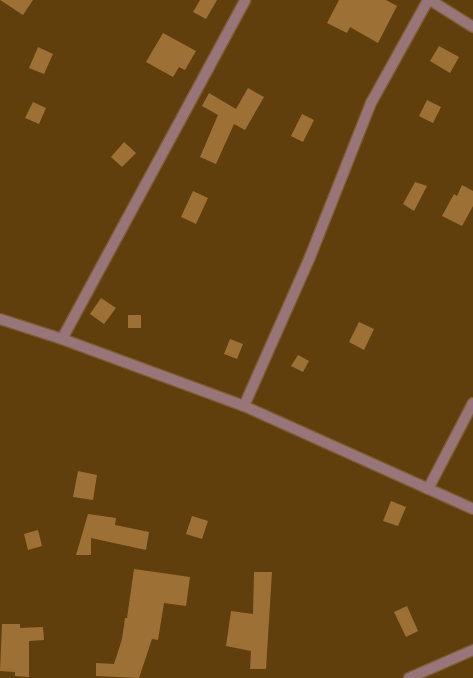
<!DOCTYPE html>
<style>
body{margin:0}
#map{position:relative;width:473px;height:678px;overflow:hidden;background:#603f0d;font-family:Manrope,sans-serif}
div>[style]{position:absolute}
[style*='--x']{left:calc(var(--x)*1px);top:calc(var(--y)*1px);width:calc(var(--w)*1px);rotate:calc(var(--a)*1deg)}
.building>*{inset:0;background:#9d7136}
.roads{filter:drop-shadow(1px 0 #7b5c2e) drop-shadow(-1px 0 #7b5c2e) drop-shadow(0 1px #7b5c2e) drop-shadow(0 -1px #7b5c2e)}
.street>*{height:10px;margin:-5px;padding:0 5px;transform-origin:5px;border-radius:5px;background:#977579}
span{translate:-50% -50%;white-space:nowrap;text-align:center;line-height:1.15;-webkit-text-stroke:5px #603f0d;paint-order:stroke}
</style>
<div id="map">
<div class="building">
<i style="clip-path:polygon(0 0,33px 0,23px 15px)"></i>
<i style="clip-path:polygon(200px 0,217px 0,206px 19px,193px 12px)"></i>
<i style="clip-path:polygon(339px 0,386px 0,397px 6px,378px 43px,350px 27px,347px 33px,327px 23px)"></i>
<i style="clip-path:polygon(163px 33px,196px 51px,185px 70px,179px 67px,173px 77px,146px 62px)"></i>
<i style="clip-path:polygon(439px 46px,459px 57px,450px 73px,430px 61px)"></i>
<i style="clip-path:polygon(38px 47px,53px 54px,44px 74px,29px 68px)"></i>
<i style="clip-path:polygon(248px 88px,264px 97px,245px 130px,234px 124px,216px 164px,200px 157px,218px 115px,202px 106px,209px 93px,236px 109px)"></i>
<i style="clip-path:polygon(427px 100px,441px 107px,433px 123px,419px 116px)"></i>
<i style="clip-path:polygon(33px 102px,46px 108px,39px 124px,25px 118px)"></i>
<i style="clip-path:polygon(302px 114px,314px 120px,303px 142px,291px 136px)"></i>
<i style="clip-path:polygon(124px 142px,136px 153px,122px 167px,111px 157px)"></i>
<i style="clip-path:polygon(415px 182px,427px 186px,414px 211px,403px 204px)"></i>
<i style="clip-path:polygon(462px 185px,473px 191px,473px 206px,462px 226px,442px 216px,454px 194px,457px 196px)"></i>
<i style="clip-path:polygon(193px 191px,208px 198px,196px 224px,181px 217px)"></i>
<i style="clip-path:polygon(101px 298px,116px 308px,104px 324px,90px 314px)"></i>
<i style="clip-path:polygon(128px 315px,141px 315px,141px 328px,128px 328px)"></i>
<i style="clip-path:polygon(359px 322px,374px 329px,364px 350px,349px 342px)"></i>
<i style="clip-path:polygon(230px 339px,243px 344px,237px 359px,224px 354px)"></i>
<i style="clip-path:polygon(298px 355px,309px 361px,303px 372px,291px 366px)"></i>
<i style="clip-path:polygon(78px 471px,97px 475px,93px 500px,73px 497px)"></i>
<i style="clip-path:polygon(391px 501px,406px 507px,398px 526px,383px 521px)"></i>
<i style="clip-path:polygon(88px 514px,116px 518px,115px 525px,149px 532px,146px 550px,91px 538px,91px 555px,76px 555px)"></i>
<i style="clip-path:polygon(192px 516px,208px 521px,202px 539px,186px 534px)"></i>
<i style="clip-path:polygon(38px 530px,42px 546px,28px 550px,24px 534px)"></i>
<i style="clip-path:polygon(134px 569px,190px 577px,186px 606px,164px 603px,158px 640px,152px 639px,139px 678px,96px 676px,96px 663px,114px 664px,122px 639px,125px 618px,127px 618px)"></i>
<i style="clip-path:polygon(254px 572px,272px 572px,266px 669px,250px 669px,251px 651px,226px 646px,231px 611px,253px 614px)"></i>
<i style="clip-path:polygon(407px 606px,418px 631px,406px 637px,394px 612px)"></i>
<i style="clip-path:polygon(2px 624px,20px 624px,20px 628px,43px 627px,44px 640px,29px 641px,29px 677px,15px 676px,15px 672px,0 671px)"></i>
</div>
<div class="roads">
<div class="street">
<i style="--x:430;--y:0;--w:51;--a:32.1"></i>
<i style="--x:0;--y:319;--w:65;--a:17.9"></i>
<i style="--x:62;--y:339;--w:194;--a:20.2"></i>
<i style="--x:244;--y:406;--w:251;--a:24.2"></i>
<i style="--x:62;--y:339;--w:385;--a:-61.6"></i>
<i style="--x:244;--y:406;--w:163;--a:-66.1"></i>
<i style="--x:310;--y:257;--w:166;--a:-68.4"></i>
<i style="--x:371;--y:103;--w:118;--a:-61"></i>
<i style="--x:428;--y:489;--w:97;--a:-62.4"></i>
<i style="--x:409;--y:678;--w:70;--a:-23.6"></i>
</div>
</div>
</div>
